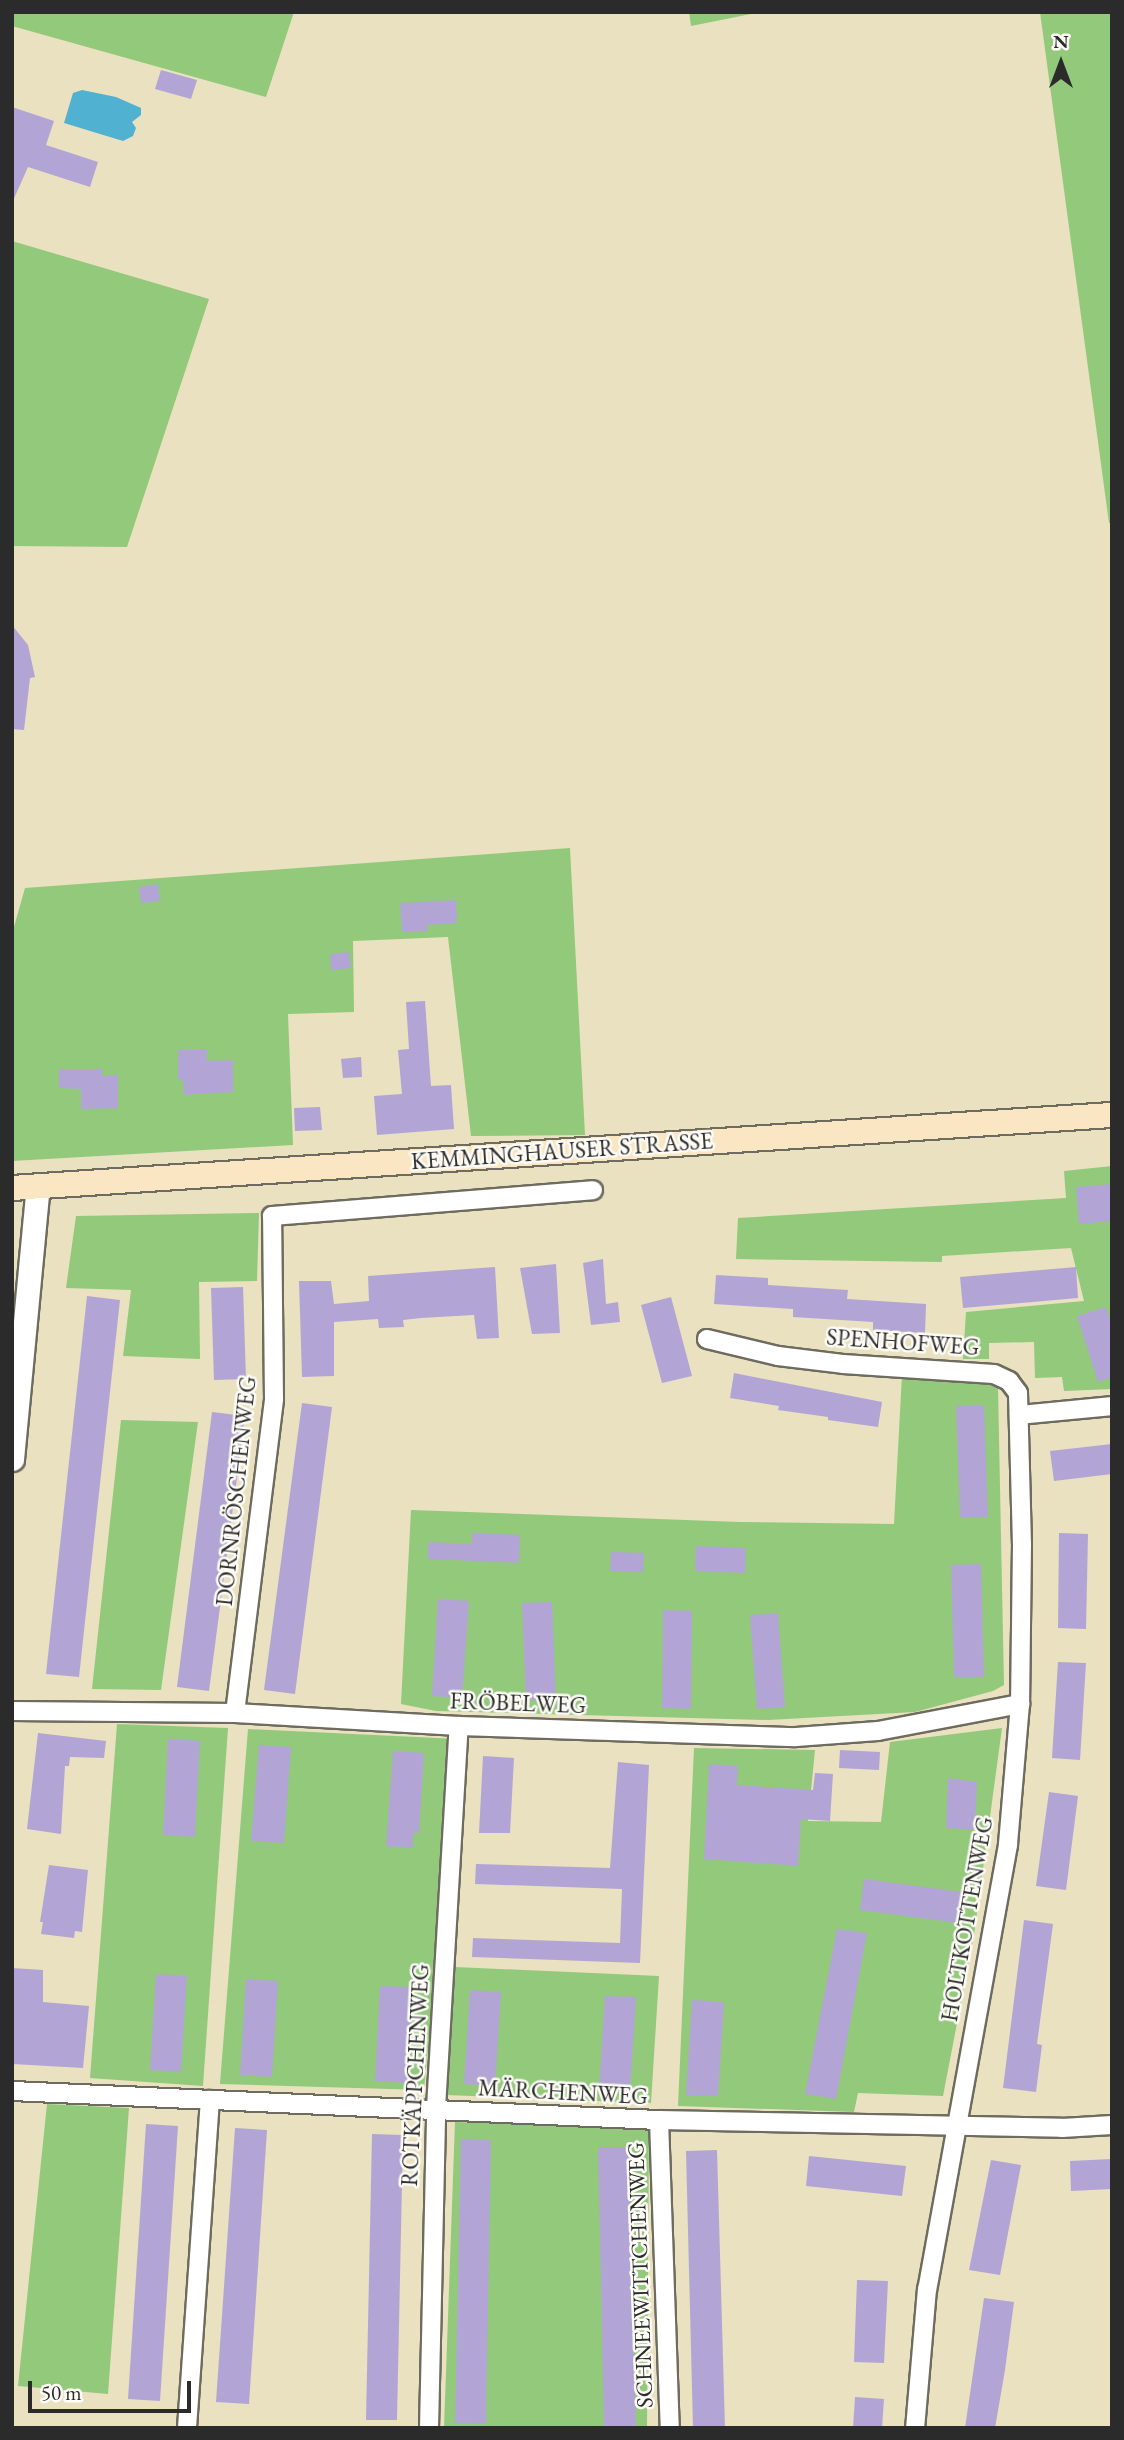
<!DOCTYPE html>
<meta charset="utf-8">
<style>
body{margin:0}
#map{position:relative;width:1124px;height:2440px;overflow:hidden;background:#e9e1bf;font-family:"EB Garamond",serif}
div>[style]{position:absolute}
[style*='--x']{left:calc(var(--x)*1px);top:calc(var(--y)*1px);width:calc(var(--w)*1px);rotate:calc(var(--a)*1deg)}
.green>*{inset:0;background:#92c97b}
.water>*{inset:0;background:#51b1d0}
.building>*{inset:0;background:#b2a5d5}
.roads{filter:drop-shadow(2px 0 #6e6b5f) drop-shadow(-2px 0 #6e6b5f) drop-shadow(0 2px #6e6b5f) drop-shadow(0 -2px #6e6b5f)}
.minor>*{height:18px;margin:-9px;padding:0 9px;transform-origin:9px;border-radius:9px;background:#fff}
.tertiary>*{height:23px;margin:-11.5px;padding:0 11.5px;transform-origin:11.5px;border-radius:11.5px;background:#fff}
.secondary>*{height:24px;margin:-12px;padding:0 12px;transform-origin:12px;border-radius:12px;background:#fbe6c3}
span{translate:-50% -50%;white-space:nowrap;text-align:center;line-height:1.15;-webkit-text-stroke:5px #fdfcf7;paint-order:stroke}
.street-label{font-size:23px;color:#2b2b2b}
.frame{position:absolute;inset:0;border:14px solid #2b2b2b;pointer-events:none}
.north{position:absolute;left:1026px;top:28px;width:70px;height:70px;-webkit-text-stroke:5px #fdfcf7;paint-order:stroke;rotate:0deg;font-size:19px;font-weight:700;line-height:28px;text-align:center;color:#2b2b2b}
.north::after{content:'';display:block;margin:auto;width:24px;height:32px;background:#2b2b2b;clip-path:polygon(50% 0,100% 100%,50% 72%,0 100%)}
.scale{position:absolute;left:28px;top:2381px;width:163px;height:32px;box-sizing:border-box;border:4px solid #2b2b2b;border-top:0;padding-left:9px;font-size:21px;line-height:24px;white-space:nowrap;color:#2b2b2b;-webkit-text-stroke:5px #fdfcf7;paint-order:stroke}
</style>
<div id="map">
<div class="green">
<i style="clip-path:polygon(12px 12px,294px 12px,266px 97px,12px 26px)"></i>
<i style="clip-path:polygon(689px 12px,761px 12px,691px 26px)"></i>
<i style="clip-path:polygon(1040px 12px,1112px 12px,1112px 523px,1109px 523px)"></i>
<i style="clip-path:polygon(12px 241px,209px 299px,127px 547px,12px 546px)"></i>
<i style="clip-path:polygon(570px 848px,585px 1135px,471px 1136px,448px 937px,353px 941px,354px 1012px,288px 1014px,293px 1145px,12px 1161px,12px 934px,25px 888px)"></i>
<i style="clip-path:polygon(1112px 1166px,1112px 1389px,1064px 1391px,1062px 1377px,1035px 1378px,1034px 1342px,989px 1343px,989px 1359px,963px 1359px,966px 1312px,1084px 1301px,1071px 1248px,942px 1256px,942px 1262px,736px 1259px,738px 1218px,1066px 1198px,1064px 1171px)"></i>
<i style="clip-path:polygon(259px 1213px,257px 1281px,199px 1282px,200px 1359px,123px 1356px,131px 1290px,66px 1288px,76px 1216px)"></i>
<i style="clip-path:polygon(902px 1375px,977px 1380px,998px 1388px,1004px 1685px,993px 1691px,915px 1712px,768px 1720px,436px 1711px,401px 1704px,411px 1510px,740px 1522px,894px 1524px)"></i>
<i style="clip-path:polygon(121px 1420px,198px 1422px,161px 1690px,92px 1689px)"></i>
<i style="clip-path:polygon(117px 1724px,228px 1728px,203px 2086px,90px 2078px)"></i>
<i style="clip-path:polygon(1002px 1728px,974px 1935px,943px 2096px,858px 2093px,854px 2112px,678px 2106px,694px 1748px,815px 1750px,808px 1821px,881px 1822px,890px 1742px)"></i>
<i style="clip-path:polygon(248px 1729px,458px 1739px,424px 2090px,220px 2084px)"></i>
<i style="clip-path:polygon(455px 1967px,659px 1976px,651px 2103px,446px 2095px)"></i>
<i style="clip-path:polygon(47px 2104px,129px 2108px,108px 2394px,18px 2386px)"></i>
<i style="clip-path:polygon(455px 2122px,649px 2128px,647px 2428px,444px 2428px)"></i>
</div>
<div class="water">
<i style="clip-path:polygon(82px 90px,116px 97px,141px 108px,141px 115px,132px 122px,136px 128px,133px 136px,123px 141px,64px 123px,73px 93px)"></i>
</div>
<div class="building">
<i style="clip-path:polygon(161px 70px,197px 80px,191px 99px,155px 89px)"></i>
<i style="clip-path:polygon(12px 107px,54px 121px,46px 145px,98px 162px,90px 187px,28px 167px,12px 203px)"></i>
<i style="clip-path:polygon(12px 625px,28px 645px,35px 677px,30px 678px,24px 730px,12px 729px)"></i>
<i style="clip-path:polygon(158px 884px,160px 901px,141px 903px,139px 887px)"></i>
<i style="clip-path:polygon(456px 900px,457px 923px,427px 925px,428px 931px,402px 932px,400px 903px)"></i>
<i style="clip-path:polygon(349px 952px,351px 968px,331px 970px,330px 954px)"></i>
<i style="clip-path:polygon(425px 1001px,431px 1086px,451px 1085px,454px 1129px,377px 1135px,374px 1096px,402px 1094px,398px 1050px,409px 1049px,406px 1002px)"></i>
<i style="clip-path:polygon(207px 1049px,207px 1061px,233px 1060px,233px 1092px,184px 1095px,183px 1080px,178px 1080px,178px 1050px)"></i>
<i style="clip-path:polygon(361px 1057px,362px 1077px,343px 1078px,341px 1059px)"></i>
<i style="clip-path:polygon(59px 1069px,102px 1069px,102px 1076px,118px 1075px,118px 1108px,81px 1109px,81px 1089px,59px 1088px)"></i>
<i style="clip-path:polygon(320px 1107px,322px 1130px,295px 1131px,294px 1108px)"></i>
<i style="clip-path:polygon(1112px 1184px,1112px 1221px,1079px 1224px,1076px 1187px)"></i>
<i style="clip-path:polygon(603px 1259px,606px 1304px,618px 1302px,620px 1322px,591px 1325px,583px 1263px)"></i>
<i style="clip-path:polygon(556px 1264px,560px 1333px,532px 1334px,520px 1268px)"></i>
<i style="clip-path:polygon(495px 1267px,499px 1338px,477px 1339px,474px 1315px,421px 1318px,403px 1320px,404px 1327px,379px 1328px,378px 1319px,334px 1322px,334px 1376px,302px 1377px,299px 1281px,331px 1281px,334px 1304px,369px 1301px,368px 1276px)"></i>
<i style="clip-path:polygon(1076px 1267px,1078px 1298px,963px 1308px,960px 1277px)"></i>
<i style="clip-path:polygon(716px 1275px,768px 1278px,768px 1285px,848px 1290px,847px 1299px,926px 1304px,925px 1333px,873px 1330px,873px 1322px,793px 1317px,793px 1309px,714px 1304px)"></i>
<i style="clip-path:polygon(243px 1287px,246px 1379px,214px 1380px,211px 1288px)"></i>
<i style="clip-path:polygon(87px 1296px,120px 1300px,79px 1677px,46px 1674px)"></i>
<i style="clip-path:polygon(671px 1297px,692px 1376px,662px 1383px,641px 1305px)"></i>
<i style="clip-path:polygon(1106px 1307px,1112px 1325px,1112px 1377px,1098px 1382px,1077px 1316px)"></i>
<i style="clip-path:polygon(734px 1373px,882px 1402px,878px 1427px,828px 1420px,828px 1417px,778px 1410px,779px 1406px,730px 1398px)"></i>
<i style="clip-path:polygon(302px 1403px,332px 1407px,295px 1694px,264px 1690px)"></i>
<i style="clip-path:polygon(984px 1405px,988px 1517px,960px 1518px,956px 1406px)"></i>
<i style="clip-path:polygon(212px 1412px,245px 1416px,209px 1691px,177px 1687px)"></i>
<i style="clip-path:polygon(1112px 1444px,1112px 1474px,1054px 1481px,1050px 1451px)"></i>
<i style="clip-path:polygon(472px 1533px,520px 1535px,519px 1563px,428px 1559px,428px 1542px,472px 1544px)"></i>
<i style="clip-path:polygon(1059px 1533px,1088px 1534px,1086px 1629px,1058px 1628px)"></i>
<i style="clip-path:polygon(696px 1546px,746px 1548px,745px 1573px,695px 1571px)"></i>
<i style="clip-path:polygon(611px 1552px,644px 1553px,643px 1572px,610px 1571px)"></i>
<i style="clip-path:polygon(981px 1564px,984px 1677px,954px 1677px,951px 1565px)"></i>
<i style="clip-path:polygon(438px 1599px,469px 1601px,462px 1698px,432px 1696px)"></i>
<i style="clip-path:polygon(552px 1602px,556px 1699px,526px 1701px,522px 1603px)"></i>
<i style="clip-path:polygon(663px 1610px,692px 1611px,691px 1709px,662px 1708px)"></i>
<i style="clip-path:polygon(778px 1613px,785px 1707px,757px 1709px,750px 1615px)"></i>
<i style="clip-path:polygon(1058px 1662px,1086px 1663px,1080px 1760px,1052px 1758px)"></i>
<i style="clip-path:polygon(38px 1733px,106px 1741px,104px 1758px,70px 1757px,69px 1766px,65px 1766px,61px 1834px,27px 1829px)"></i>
<i style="clip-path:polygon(168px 1739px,200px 1741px,195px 1837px,163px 1835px)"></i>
<i style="clip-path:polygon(259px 1745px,291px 1747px,284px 1843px,251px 1841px)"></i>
<i style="clip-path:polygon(840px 1750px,880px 1752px,879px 1770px,839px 1768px)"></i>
<i style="clip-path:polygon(393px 1751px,424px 1753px,419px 1833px,413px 1833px,413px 1848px,386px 1846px)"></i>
<i style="clip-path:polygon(483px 1756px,514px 1758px,510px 1833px,479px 1833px)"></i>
<i style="clip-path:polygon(618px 1762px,649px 1765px,640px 1963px,472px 1957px,473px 1938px,620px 1943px,622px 1889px,475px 1884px,476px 1864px,610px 1868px)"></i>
<i style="clip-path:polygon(709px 1764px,738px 1766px,737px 1785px,813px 1790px,815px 1773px,833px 1774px,830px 1821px,801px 1819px,798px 1866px,704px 1859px)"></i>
<i style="clip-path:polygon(948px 1778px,977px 1782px,975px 1830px,946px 1828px)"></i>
<i style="clip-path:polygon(1049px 1792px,1078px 1796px,1066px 1890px,1036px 1886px)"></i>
<i style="clip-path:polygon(49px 1865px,88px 1870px,82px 1932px,75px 1931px,74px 1938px,41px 1934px,43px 1922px,40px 1922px)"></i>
<i style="clip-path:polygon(864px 1879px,962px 1892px,958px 1923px,860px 1910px)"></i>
<i style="clip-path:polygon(1024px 1920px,1053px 1924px,1037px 2044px,1042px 2045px,1036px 2092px,1003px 2088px)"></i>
<i style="clip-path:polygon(837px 1929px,867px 1933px,836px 2099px,805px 2094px)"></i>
<i style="clip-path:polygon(12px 1968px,43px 1970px,43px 2002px,89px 2006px,83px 2068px,12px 2064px)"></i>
<i style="clip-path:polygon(156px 1974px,187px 1976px,181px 2072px,150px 2070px)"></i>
<i style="clip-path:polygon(246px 1979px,278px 1981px,272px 2077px,240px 2075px)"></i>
<i style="clip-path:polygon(380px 1986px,413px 1987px,407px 2083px,375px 2081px)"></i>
<i style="clip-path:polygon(470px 1990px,501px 1992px,495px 2086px,464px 2084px)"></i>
<i style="clip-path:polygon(605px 1996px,636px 1997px,630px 2092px,599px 2090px)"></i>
<i style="clip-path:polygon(692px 2000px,724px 2002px,718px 2096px,686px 2095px)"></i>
<i style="clip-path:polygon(146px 2124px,178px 2126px,160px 2401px,128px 2399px)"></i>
<i style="clip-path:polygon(235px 2128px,267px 2130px,249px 2404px,216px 2402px)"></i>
<i style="clip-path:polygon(372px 2134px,403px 2135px,397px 2420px,366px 2420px)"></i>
<i style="clip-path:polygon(461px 2139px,491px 2140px,486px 2424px,455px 2423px)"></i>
<i style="clip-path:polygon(598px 2147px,629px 2147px,636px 2428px,604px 2428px)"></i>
<i style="clip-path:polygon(717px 2150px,725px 2428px,693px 2428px,686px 2151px)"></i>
<i style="clip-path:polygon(809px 2156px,906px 2166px,902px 2196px,806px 2186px)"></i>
<i style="clip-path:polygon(1112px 2159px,1112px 2189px,1071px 2191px,1070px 2161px)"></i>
<i style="clip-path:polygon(991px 2160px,1021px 2165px,1000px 2275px,969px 2270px)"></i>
<i style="clip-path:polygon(857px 2280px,888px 2281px,884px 2363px,854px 2362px)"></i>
<i style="clip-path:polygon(984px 2298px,1014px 2302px,1005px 2370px,995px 2428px,965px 2428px)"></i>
<i style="clip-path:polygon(855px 2397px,884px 2399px,882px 2428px,853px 2428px)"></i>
</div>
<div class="roads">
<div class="minor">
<i style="--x:707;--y:1339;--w:73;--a:13.5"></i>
<i style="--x:778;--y:1356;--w:65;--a:7"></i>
<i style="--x:843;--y:1364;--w:151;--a:3.8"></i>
<i style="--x:994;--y:1374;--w:17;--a:25"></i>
<i style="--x:1009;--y:1381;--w:15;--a:53"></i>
<i style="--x:1018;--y:1393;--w:151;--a:88.5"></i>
<i style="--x:1022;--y:1544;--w:160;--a:90.7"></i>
<i style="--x:1020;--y:1704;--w:142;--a:94.9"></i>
<i style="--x:1008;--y:1845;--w:451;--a:100.3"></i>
<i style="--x:927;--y:2289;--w:140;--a:94.9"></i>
<i style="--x:1019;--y:1415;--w:93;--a:-5.5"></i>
<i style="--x:12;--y:1711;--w:223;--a:0.5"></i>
<i style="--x:235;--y:1713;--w:224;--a:3.3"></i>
<i style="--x:459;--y:1726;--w:337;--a:1.9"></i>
<i style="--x:796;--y:1737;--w:82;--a:-4.2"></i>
<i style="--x:878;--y:1731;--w:145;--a:-10.8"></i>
<i style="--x:235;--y:1713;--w:316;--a:-82.9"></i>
<i style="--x:274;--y:1399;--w:183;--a:-90.6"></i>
<i style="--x:272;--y:1216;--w:322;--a:-4.6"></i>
<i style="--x:12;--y:2091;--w:648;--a:2.57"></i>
<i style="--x:659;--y:2120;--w:403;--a:1.1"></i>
<i style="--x:1062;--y:2128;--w:50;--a:-3.4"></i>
<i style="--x:659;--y:2120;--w:308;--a:88"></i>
<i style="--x:187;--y:2428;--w:329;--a:-86"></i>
<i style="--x:429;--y:2428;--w:320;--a:-88.7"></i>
<i style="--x:436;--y:2108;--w:383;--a:-86.6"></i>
</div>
<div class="tertiary">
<i style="--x:12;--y:1459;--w:274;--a:-84.6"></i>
</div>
<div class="secondary">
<i style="--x:12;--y:1188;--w:1102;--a:-3.8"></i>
</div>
</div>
<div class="street-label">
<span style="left:562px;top:1151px;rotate:-4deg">KEMMINGHAUSER STRASSE</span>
<span style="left:903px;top:1342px;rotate:4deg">SPENHOFWEG</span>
<span style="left:236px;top:1491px;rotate:-84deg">DORNRÖSCHENWEG</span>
<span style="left:518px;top:1703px;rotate:2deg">FRÖBELWEG</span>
<span style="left:967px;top:1919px;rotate:-80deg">HOLTKOTTENWEG</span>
<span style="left:415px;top:2075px;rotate:-87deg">ROTKÄPPCHENWEG</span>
<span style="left:563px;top:2092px;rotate:3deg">MÄRCHENWEG</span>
<span style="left:640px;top:2275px;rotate:-92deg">SCHNEEWITTCHENWEG</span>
</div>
<div class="frame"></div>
<div class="north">N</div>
<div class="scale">50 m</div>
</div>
